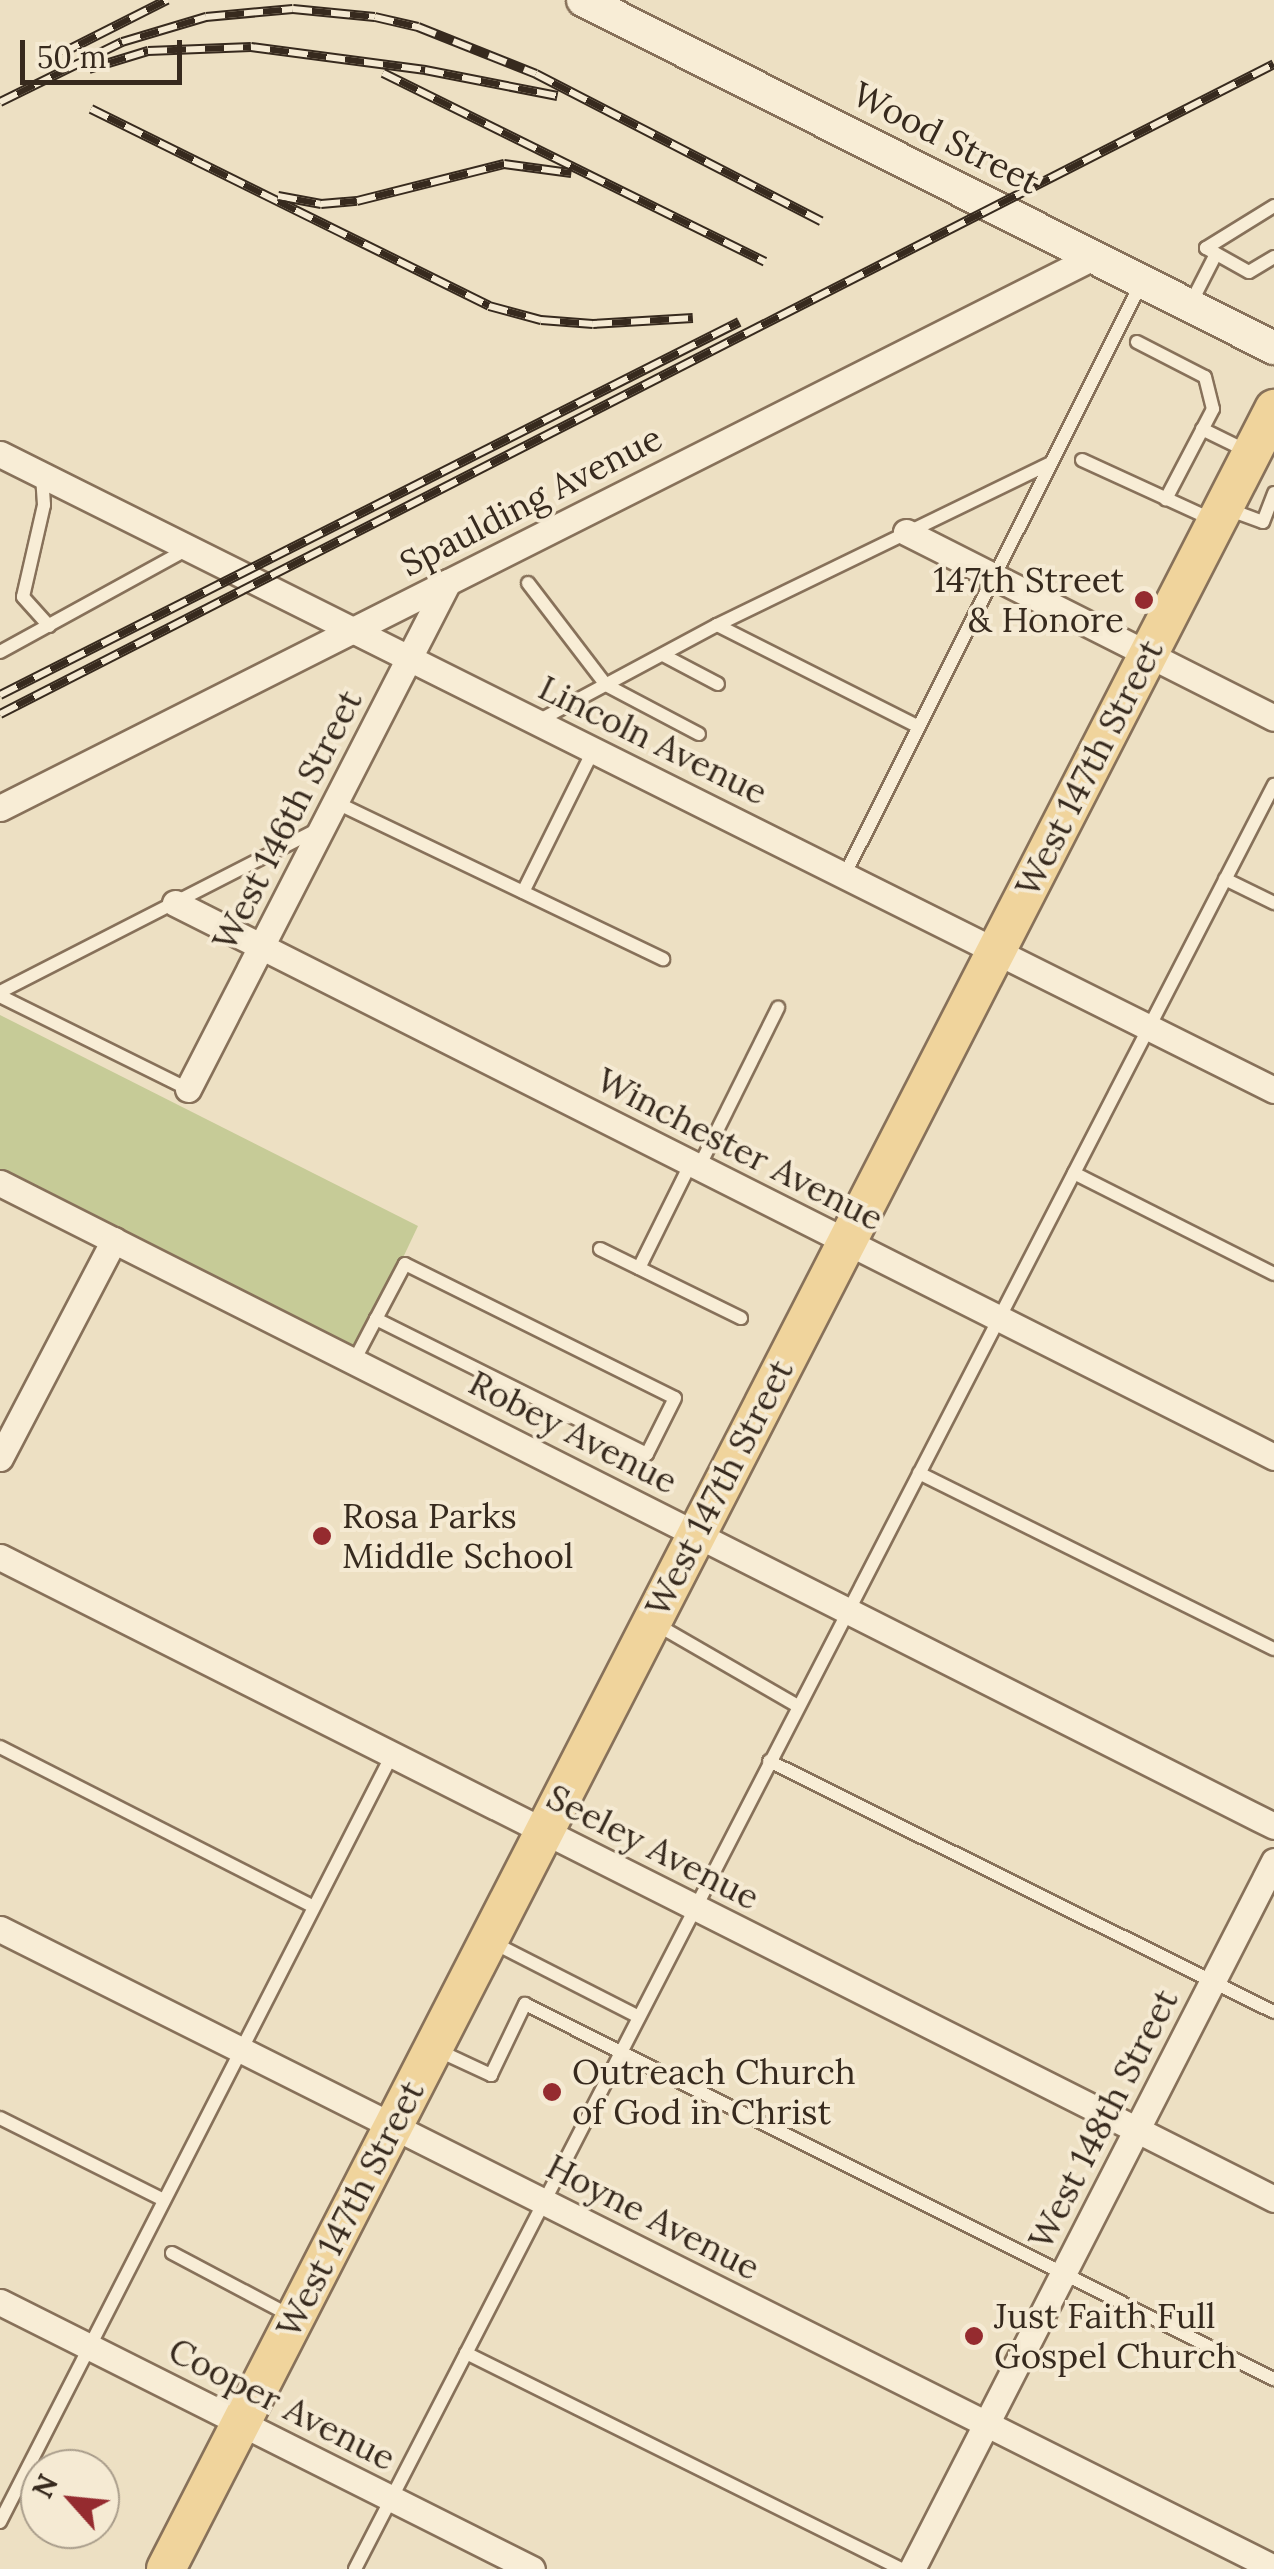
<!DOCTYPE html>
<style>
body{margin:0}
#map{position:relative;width:1274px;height:2569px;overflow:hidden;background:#ede0c3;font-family:Lora,serif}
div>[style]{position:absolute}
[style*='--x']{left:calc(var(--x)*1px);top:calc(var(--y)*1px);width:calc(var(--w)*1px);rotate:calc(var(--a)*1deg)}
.green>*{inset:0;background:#c6cb97}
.roads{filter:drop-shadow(2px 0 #87715a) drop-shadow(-2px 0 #87715a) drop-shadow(0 2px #87715a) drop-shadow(0 -2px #87715a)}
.service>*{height:12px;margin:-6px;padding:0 6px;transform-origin:6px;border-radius:6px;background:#f8edd6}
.minor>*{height:25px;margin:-12.5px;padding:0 12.5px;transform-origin:12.5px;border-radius:12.5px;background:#f8edd6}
.secondary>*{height:32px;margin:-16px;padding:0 16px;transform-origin:16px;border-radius:16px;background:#f8edd6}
.primary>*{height:38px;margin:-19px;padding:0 19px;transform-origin:19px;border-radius:19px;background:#f0d49c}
.rail>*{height:10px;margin-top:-5px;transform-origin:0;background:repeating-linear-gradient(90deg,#f5ead3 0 19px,#372a1e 0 38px);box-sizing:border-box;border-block:2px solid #372a1e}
.dots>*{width:28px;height:28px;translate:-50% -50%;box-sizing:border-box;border:5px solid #f5ead3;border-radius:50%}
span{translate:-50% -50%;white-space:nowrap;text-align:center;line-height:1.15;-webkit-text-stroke:8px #f5ead3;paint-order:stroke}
.street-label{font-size:35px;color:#372a1e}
.poi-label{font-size:35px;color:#372a1e}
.right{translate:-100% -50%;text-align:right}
.left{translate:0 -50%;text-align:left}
.north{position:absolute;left:20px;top:2449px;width:100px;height:100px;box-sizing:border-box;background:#f5ead3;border:2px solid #a99d8b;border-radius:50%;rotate:297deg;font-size:28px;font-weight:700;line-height:40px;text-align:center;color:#372a1e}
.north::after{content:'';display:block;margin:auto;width:35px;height:45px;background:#952b2f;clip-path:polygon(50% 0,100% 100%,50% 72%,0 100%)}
.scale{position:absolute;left:20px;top:40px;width:162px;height:45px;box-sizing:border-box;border:5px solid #372a1e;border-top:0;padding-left:12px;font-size:30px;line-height:35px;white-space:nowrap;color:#372a1e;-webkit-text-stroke:8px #f5ead3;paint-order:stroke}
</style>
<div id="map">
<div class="green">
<i style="clip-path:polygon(0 1015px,418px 1226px,354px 1361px,0 1183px)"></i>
</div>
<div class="roads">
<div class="service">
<i style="--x:1274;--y:206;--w:80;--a:148.3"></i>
<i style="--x:1206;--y:248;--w:49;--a:29.2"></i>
<i style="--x:1249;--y:272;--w:29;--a:-31"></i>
<i style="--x:1191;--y:303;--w:55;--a:-63"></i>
<i style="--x:1137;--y:342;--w:76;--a:27.2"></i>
<i style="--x:1205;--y:377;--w:33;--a:76"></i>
<i style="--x:1213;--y:409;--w:102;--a:117.6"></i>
<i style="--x:1202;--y:429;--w:52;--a:26.1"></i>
<i style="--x:1082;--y:460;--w:142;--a:24.6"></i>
<i style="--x:42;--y:476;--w:29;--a:86"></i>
<i style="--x:44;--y:505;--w:94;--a:102.9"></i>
<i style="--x:23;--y:597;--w:39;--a:48"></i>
<i style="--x:1225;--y:508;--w:40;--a:20.2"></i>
<i style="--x:1263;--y:522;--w:31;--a:-69"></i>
<i style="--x:528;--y:583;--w:128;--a:52.6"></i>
<i style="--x:606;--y:685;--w:105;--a:27.8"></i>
<i style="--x:717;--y:625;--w:226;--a:26.8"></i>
<i style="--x:0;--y:652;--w:213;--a:-28.8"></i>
<i style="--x:663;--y:655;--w:62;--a:27.8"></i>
<i style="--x:538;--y:721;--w:203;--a:-28.2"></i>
<i style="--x:717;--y:625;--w:371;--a:-25.9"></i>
<i style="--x:335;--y:802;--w:364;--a:25.6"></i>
<i style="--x:845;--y:874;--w:662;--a:-63.36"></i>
<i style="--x:1225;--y:879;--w:55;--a:26.1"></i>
<i style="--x:523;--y:892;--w:160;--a:-63.6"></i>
<i style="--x:0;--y:992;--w:355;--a:-27.1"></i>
<i style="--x:0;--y:996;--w:210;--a:26.3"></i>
<i style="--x:699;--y:1167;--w:178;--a:-63.6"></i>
<i style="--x:1074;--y:1173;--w:224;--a:26.8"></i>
<i style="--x:600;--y:1249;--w:157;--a:26.1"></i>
<i style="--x:639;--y:1268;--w:117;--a:-63.7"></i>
<i style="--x:354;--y:1361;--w:47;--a:-62.4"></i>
<i style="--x:376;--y:1319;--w:62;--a:-62.2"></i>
<i style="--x:405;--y:1264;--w:301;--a:26.4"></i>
<i style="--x:675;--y:1398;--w:63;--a:116.6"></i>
<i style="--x:647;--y:1454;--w:303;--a:-153.5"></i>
<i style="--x:919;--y:1473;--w:396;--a:26.4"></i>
<i style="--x:654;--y:1623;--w:166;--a:30"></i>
<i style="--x:0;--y:1747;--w:352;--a:27"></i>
<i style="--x:769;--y:1761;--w:564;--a:26.43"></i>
<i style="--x:490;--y:1941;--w:167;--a:27"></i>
<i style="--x:435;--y:2049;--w:62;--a:24.9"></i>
<i style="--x:491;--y:2075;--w:79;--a:-64.4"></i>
<i style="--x:525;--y:2004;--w:838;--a:26.6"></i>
<i style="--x:0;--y:2118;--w:183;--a:26.6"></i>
<i style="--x:172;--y:2253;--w:132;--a:27.9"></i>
<i style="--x:466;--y:2353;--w:486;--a:26.4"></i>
<i style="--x:0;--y:2522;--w:861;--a:-62.93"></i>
<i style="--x:355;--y:2569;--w:2007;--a:-62.75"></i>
</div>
<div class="minor">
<i style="--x:0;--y:454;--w:1424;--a:26.53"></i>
<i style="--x:906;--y:532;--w:412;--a:26.8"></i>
<i style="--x:0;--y:808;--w:1224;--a:-26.75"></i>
<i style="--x:175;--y:903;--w:1231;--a:26.75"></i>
<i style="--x:188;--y:1089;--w:570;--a:-62.85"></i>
<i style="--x:0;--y:1183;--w:1427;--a:26.78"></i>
<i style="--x:0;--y:1458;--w:246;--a:-62.4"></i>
<i style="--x:0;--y:1557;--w:1427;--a:26.74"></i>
<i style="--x:0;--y:1929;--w:1425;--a:26.64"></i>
<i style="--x:0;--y:2302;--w:595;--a:26.65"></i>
<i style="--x:912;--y:2569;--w:795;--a:-62.92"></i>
</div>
<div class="secondary">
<i style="--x:583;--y:0;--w:774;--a:26.73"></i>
</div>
<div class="primary">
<i style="--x:166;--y:2569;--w:2428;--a:-62.84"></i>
</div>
</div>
<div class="rail">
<i style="--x:62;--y:53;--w:118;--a:-26.8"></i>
<i style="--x:89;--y:69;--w:62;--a:-17"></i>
<i style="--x:148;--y:51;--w:103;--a:-2.2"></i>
<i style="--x:251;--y:47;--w:176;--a:7.5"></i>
<i style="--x:425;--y:70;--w:135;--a:11.1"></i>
<i style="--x:383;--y:73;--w:426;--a:26.3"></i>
<i style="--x:0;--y:102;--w:136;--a:-26.2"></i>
<i style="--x:122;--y:42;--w:88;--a:-16.6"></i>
<i style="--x:206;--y:17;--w:87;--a:-5.3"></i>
<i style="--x:293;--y:9;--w:82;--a:5.6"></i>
<i style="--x:375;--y:17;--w:44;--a:13.1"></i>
<i style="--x:418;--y:27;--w:127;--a:21.7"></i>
<i style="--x:536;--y:74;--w:321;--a:27.3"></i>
<i style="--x:91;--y:109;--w:444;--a:26.3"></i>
<i style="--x:489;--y:306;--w:54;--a:15.1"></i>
<i style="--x:541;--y:320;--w:52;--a:4.4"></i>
<i style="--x:593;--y:324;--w:100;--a:-3.4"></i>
<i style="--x:278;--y:196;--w:44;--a:10.5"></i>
<i style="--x:321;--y:204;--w:36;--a:-5"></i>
<i style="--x:357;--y:201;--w:152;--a:-14.1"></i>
<i style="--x:504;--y:164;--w:68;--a:7.7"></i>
<i style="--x:0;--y:695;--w:828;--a:-26.78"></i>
<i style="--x:0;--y:714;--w:1430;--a:-27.03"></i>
</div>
<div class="dots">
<i style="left:1144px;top:600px;background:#952b2f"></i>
<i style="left:322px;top:1536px;background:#952b2f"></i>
<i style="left:552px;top:2092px;background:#952b2f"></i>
<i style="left:974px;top:2336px;background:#952b2f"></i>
</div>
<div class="street-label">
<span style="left:946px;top:138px;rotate:27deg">Wood Street</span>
<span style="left:531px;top:501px;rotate:-27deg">Spaulding Avenue</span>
<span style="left:653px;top:740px;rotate:26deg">Lincoln Avenue</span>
<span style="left:1089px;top:768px;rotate:-63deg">West 147th Street</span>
<span style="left:287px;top:820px;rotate:-63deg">West 146th Street</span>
<span style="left:740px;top:1149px;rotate:27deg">Winchester Avenue</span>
<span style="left:573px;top:1432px;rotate:27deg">Robey Avenue</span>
<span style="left:719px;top:1488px;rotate:-63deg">West 147th Street</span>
<span style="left:653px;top:1847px;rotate:27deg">Seeley Avenue</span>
<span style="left:1103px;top:2119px;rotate:-63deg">West 148th Street</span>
<span style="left:350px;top:2209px;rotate:-63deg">West 147th Street</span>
<span style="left:653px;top:2217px;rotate:27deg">Hoyne Avenue</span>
<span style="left:282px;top:2404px;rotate:27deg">Cooper Avenue</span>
</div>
<div class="poi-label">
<span class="right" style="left:1124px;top:600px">147th Street<br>&amp; Honore</span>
<span class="left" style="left:342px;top:1536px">Rosa Parks<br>Middle School</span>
<span class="left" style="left:572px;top:2092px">Outreach Church<br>of God in Christ</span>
<span class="left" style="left:994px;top:2336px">Just Faith Full<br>Gospel Church</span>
</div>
<div class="north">N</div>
<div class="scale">50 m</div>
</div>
